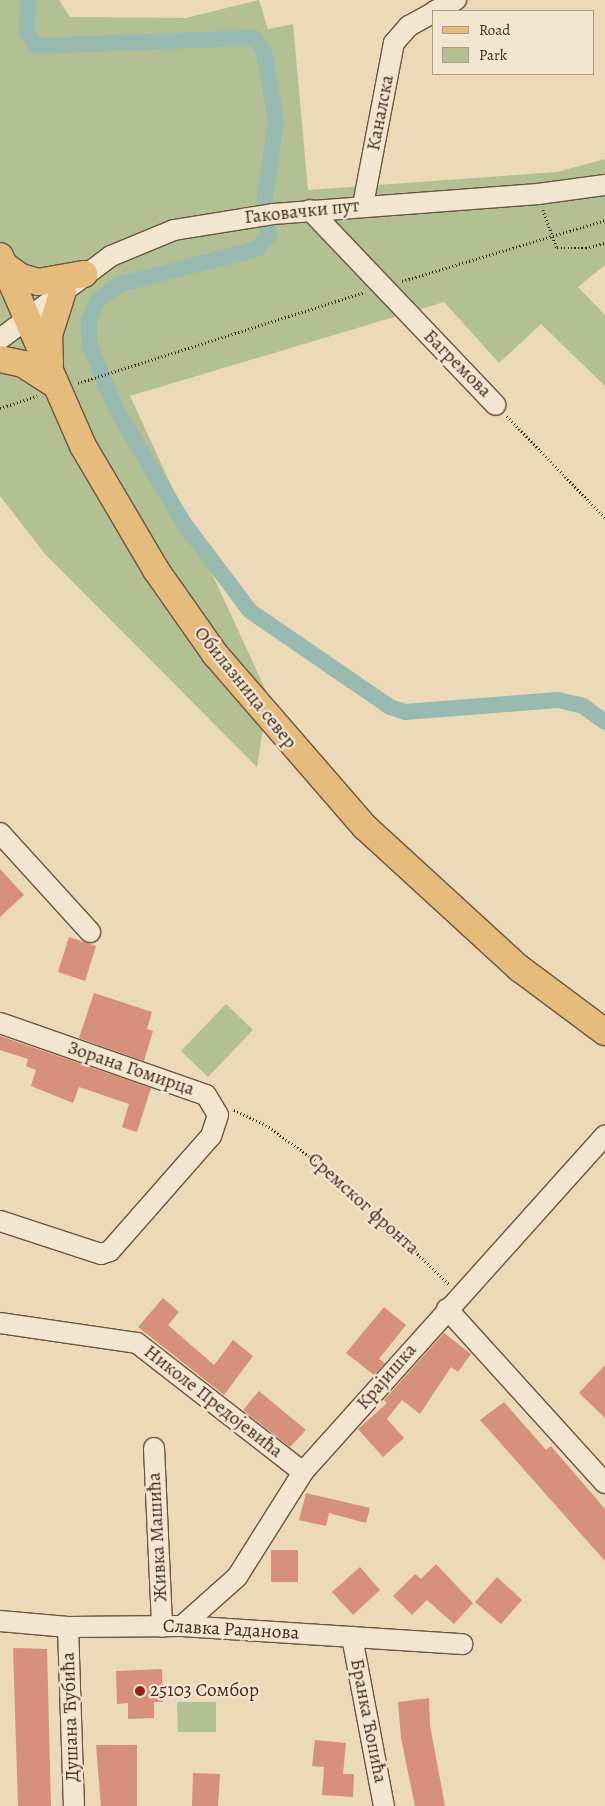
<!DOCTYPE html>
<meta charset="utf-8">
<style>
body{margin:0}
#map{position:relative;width:605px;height:1806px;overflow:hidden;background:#ebd9b8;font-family:Alegreya,serif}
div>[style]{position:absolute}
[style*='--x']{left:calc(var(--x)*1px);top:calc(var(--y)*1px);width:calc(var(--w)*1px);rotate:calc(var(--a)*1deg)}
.green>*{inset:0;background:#b2c093}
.canal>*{height:16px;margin:-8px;padding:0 8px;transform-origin:8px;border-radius:8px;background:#98bab0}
.building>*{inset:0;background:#d6907b}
.path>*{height:2.5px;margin-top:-1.25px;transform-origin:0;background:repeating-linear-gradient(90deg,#422a1c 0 1px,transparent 0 3.5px)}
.roads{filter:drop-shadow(1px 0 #6c5643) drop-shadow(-1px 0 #6c5643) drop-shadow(0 1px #6c5643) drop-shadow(0 -1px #6c5643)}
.minor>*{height:20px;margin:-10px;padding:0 10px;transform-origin:10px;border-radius:10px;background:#f2e6d1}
.major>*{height:26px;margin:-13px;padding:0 13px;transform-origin:13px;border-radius:13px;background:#e6bc7c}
.dots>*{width:14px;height:14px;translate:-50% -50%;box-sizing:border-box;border:2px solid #f2e6d1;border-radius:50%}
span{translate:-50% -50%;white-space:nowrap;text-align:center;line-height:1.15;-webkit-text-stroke:4.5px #f2e6d1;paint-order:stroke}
.street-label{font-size:19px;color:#422a1c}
.poi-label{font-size:19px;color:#422a1c}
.left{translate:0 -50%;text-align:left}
.legend{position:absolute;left:432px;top:10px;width:162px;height:65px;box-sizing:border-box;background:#f2e6d1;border:1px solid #ac9b89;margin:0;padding:6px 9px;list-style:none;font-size:15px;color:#422a1c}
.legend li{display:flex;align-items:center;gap:10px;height:25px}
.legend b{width:25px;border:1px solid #ac9b89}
</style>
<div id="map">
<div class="green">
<i style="clip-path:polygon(0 0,59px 0,70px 17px,186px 18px,259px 0,268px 29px,293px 24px,308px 190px,557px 172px,605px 159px,605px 265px,578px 287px,605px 315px,605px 386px,541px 324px,499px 363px,444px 302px,130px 396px,268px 695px,257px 767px,45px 554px,0 496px)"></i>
<i style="clip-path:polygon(226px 1004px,253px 1030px,208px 1077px,181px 1051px)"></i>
<i style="clip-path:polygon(177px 1702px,216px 1702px,216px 1732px,178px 1732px)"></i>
</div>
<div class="canal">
<i style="--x:28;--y:0;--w:33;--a:92"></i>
<i style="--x:27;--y:33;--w:16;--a:55"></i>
<i style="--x:36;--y:46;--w:218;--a:-2.1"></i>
<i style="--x:254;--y:38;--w:16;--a:52"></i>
<i style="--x:264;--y:51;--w:71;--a:80.3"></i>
<i style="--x:276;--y:121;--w:77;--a:98.2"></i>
<i style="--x:265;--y:197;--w:38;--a:84"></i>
<i style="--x:269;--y:235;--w:18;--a:131"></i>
<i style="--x:257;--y:249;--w:144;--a:165.5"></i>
<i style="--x:118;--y:285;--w:26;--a:143"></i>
<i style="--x:97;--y:301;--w:21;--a:113"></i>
<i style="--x:89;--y:320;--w:26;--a:88"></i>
<i style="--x:90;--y:346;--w:66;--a:67.7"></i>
<i style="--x:115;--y:407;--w:134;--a:59.4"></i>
<i style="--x:183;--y:522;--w:111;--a:53"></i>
<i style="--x:250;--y:611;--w:170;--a:34.4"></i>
<i style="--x:390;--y:707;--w:16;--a:18"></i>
<i style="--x:405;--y:712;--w:153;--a:-4.5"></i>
<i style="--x:558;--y:700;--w:26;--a:13"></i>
<i style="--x:583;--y:706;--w:27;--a:36"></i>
</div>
<div class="building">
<i style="clip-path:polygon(0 869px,24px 895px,0 917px)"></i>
<i style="clip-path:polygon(69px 937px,96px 946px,85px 981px,58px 972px)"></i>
<i style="clip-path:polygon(94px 993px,152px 1012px,147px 1029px,153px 1031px,144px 1061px,79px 1038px)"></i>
<i style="clip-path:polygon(0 1036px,151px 1088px,137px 1132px,122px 1127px,129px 1104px,79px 1087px,73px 1103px,31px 1086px,36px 1070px,26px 1066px,28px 1059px,0 1050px)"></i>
<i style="clip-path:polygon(163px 1298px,179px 1312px,168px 1325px,214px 1365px,233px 1340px,253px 1356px,224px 1395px,138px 1327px)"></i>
<i style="clip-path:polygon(384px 1307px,406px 1325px,379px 1359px,385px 1363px,374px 1375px,346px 1353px)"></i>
<i style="clip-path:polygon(444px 1333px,471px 1354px,458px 1372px,451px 1367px,420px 1414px,402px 1400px,387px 1419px,404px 1438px,383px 1457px,358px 1429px,387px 1403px,384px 1400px)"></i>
<i style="clip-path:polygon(605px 1365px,605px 1418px,579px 1393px)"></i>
<i style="clip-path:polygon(259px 1391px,306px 1430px,290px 1447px,243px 1410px)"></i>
<i style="clip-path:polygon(504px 1402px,546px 1450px,551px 1446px,605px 1509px,605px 1561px,480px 1420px)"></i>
<i style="clip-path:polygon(306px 1493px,370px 1508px,366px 1523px,329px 1513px,326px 1526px,299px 1520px)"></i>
<i style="clip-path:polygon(271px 1550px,298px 1550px,298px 1582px,271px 1582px)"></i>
<i style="clip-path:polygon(436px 1564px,473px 1603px,454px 1624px,427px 1600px,412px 1615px,393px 1596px,415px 1574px,421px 1579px)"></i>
<i style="clip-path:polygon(360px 1567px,380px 1590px,353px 1615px,332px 1592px)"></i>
<i style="clip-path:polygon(497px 1577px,522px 1600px,501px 1624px,475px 1602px)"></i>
<i style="clip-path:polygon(13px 1648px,47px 1649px,51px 1806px,18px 1806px)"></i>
<i style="clip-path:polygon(162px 1669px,163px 1702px,154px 1702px,154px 1718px,128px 1719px,128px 1703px,117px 1704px,116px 1671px)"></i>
<i style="clip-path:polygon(429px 1698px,430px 1725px,445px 1806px,415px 1806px,401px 1738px,398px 1702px)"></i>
<i style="clip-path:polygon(315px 1740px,346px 1743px,343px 1774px,354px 1774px,353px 1797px,322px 1795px,324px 1767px,312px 1766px)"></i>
<i style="clip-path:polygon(96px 1745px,137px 1745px,137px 1806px,101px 1806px)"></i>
<i style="clip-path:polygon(193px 1773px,220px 1774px,218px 1806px,192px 1806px)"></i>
</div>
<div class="path">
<i style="--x:543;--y:210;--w:40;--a:69.8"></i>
<i style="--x:557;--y:248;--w:29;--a:0"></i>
<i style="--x:586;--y:248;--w:20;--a:-15"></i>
<i style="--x:402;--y:281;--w:212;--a:-16.7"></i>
<i style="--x:78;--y:383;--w:301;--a:-17.6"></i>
<i style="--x:0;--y:408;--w:39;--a:-18"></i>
<i style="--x:507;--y:416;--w:141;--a:46.1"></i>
<i style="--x:234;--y:1110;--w:35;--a:25"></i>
<i style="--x:266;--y:1125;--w:87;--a:35.7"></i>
<i style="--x:337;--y:1176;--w:157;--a:44"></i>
</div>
<div class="roads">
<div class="minor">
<i style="--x:435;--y:11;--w:24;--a:-28"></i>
<i style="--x:363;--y:205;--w:165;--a:-79.2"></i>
<i style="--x:394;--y:43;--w:23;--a:-49"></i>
<i style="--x:409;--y:26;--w:29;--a:-29"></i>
<i style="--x:310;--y:210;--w:269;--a:46.4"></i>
<i style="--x:0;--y:339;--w:139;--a:-36.8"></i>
<i style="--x:111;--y:256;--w:68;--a:-22.4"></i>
<i style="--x:174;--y:230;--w:100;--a:-9.2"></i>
<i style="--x:273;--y:214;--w:266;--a:-4.3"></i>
<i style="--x:538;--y:194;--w:68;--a:-7.7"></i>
<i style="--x:0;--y:833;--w:134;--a:47.7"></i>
<i style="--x:0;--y:1023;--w:218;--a:19.3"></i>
<i style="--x:206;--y:1095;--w:23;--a:59"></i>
<i style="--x:218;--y:1115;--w:22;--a:108"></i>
<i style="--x:211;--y:1136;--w:153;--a:131.3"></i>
<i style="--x:110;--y:1251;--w:9;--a:162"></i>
<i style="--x:101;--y:1254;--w:106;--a:-161.9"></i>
<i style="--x:447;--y:1309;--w:235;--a:47.8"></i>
<i style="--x:0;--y:1323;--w:138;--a:8.3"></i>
<i style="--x:137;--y:1343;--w:210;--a:37.9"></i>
<i style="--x:154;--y:1448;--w:179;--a:87.4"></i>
<i style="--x:0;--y:1621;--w:68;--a:5"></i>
<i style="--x:68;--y:1627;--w:114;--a:-0.5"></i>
<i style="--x:182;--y:1626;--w:281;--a:3.7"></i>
<i style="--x:182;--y:1626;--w:74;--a:-41.7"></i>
<i style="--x:237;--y:1577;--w:124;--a:-57.8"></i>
<i style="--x:303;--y:1472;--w:452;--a:-48.1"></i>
<i style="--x:68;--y:1627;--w:179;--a:88.1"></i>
<i style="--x:352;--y:1637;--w:172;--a:79.3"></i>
</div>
<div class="major">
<i style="--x:0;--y:256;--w:207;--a:66.4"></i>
<i style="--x:83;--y:446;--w:144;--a:59.5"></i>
<i style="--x:156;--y:570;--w:103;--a:54.9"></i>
<i style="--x:215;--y:654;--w:229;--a:49.1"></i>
<i style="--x:365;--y:827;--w:209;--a:42.5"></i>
<i style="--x:519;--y:968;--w:107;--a:36.7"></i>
<i style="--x:3;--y:264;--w:22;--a:36"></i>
<i style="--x:21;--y:277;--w:18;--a:16"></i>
<i style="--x:38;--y:282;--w:47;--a:-9.9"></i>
<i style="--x:0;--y:359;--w:24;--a:12"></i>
<i style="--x:23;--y:364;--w:37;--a:33"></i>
<i style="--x:50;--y:363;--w:28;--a:-92"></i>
<i style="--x:49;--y:335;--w:46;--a:-72.3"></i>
</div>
</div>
<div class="dots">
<i style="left:140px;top:1691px;background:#8f2418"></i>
</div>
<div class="street-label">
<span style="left:381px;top:113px;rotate:-79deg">Каналска</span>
<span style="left:302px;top:212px;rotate:-6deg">Гаковачки пут</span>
<span style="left:457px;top:364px;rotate:45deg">Багремова</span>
<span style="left:245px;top:688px;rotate:51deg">Обилазница север</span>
<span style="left:131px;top:1069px;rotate:19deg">Зорана Гомирца</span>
<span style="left:363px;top:1204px;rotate:42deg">Сремског фронта</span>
<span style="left:387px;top:1377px;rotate:-49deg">Крајишка</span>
<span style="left:213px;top:1402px;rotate:38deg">Николе Предојевића</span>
<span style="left:158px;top:1537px;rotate:-93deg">Живка Машића</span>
<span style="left:231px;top:1630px;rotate:3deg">Славка Раданова</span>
<span style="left:71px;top:1717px;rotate:-92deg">Душана Ћубића</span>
<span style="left:368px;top:1721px;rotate:79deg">Бранка Ћопића</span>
</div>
<div class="poi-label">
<span class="left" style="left:150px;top:1691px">25103 Сомбор</span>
</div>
<ul class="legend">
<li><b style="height:6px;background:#e6bc7c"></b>Road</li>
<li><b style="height:14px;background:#b2c093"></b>Park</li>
</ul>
</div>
